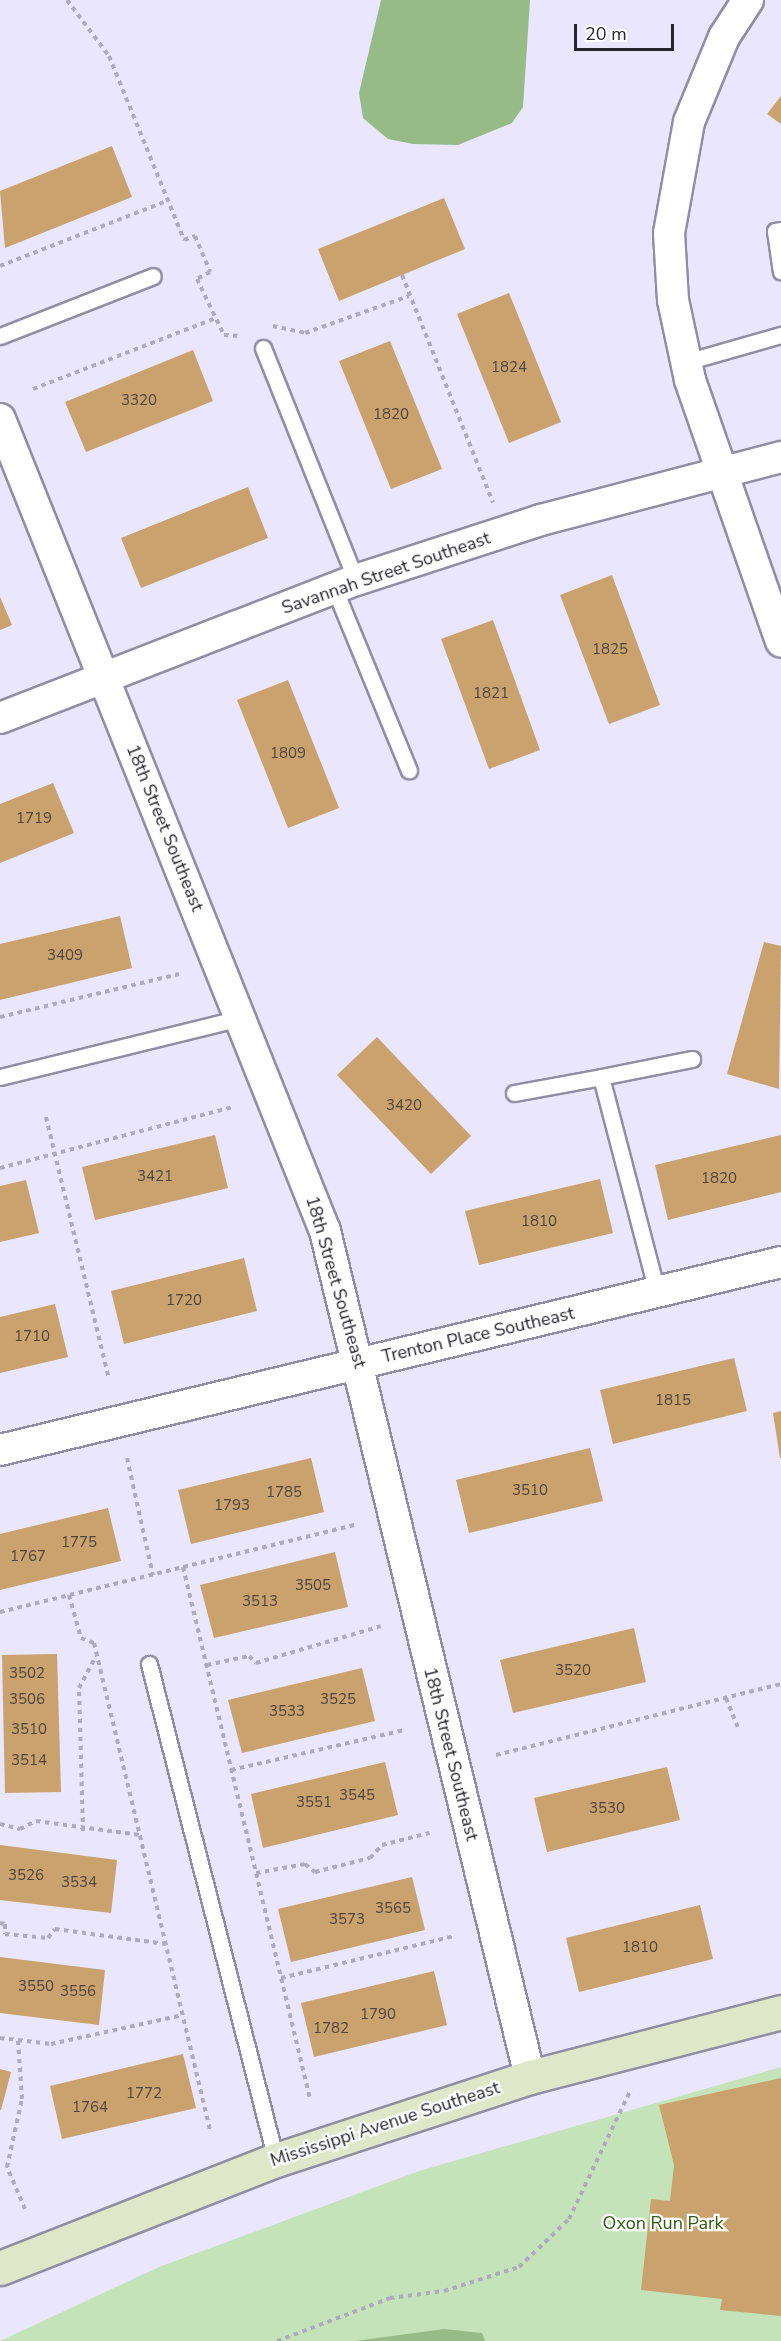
<!DOCTYPE html>
<style>
body{margin:0}
#map{position:relative;width:781px;height:2341px;overflow:hidden;background:#e9e6fd;font-family:"Nunito Sans",sans-serif}
div>[style]{position:absolute}
[style*='--x']{left:calc(var(--x)*1px);top:calc(var(--y)*1px);width:calc(var(--w)*1px);rotate:calc(var(--a)*1deg)}
.green>*{inset:0;background:#c5e3b9}
.forest>*{inset:0;background:#96bb87}
.building>*{inset:0;background:#c9a26d}
.path>*{height:4px;margin-top:-2px;transform-origin:0;background:repeating-linear-gradient(90deg,#aeabbe 0 4.5px,transparent 0 9px)}
.roads{filter:drop-shadow(2px 0 #918da3) drop-shadow(-2px 0 #918da3) drop-shadow(0 2px #918da3) drop-shadow(0 -2px #918da3)}
.service>*{height:15px;margin:-7.5px;padding:0 7.5px;transform-origin:7.5px;border-radius:7.5px;background:#fff}
.minor>*{height:30px;margin:-15px;padding:0 15px;transform-origin:15px;border-radius:15px;background:#fff}
.secondary>*{height:33px;margin:-16.5px;padding:0 16.5px;transform-origin:16.5px;border-radius:16.5px;background:#e0e7c9}
span{translate:-50% -50%;white-space:nowrap;text-align:center;line-height:1.15;-webkit-text-stroke:4.5px #fff;paint-order:stroke}
.number-label{font-size:15px;color:#50453e}
.number-label span{-webkit-text-stroke-width:0}
.street-label{font-size:18px;color:#27262f}
.park-label{font-size:18px;color:#2c5a11}
.scale{position:absolute;left:574px;top:24px;width:100px;height:27px;box-sizing:border-box;border:3px solid #27262f;border-top:0;padding-left:8px;font-size:18px;line-height:21px;white-space:nowrap;color:#27262f;-webkit-text-stroke:4px #fff;paint-order:stroke}
</style>
<div id="map">
<div class="green">
<i style="clip-path:polygon(781px 2067px,781px 2341px,0 2341px,159px 2267px,419px 2171px)"></i>
</div>
<div class="forest">
<i style="clip-path:polygon(381px 0,530px 0,523px 107px,512px 123px,458px 145px,413px 144px,388px 139px,363px 118px,359px 93px)"></i>
<i style="clip-path:polygon(444px 2329px,482px 2333px,485px 2341px,355px 2341px)"></i>
</div>
<div class="building">
<i style="clip-path:polygon(781px 96px,781px 124px,767px 114px)"></i>
<i style="clip-path:polygon(112px 146px,132px 197px,5px 248px,0 191px)"></i>
<i style="clip-path:polygon(444px 198px,465px 249px,339px 301px,318px 249px)"></i>
<i style="clip-path:polygon(509px 293px,561px 422px,509px 443px,457px 314px)"></i>
<i style="clip-path:polygon(390px 341px,442px 469px,391px 489px,339px 361px)"></i>
<i style="clip-path:polygon(193px 350px,213px 401px,86px 452px,65px 402px)"></i>
<i style="clip-path:polygon(248px 487px,268px 538px,141px 588px,121px 538px)"></i>
<i style="clip-path:polygon(612px 575px,660px 705px,609px 724px,560px 595px)"></i>
<i style="clip-path:polygon(0 597px,12px 625px,0 630px)"></i>
<i style="clip-path:polygon(493px 620px,540px 750px,489px 769px,441px 639px)"></i>
<i style="clip-path:polygon(288px 680px,339px 808px,288px 828px,237px 700px)"></i>
<i style="clip-path:polygon(53px 783px,74px 833px,0 863px,0 804px)"></i>
<i style="clip-path:polygon(120px 916px,132px 968px,0 1000px,0 944px)"></i>
<i style="clip-path:polygon(764px 942px,781px 946px,779px 1089px,727px 1074px)"></i>
<i style="clip-path:polygon(377px 1037px,471px 1136px,431px 1174px,337px 1075px)"></i>
<i style="clip-path:polygon(215px 1135px,228px 1188px,95px 1220px,82px 1167px)"></i>
<i style="clip-path:polygon(781px 1135px,781px 1192px,668px 1220px,655px 1165px)"></i>
<i style="clip-path:polygon(600px 1179px,613px 1233px,479px 1265px,465px 1211px)"></i>
<i style="clip-path:polygon(26px 1180px,39px 1233px,0 1242px,0 1186px)"></i>
<i style="clip-path:polygon(244px 1258px,257px 1311px,124px 1344px,111px 1291px)"></i>
<i style="clip-path:polygon(55px 1304px,68px 1357px,0 1373px,0 1317px)"></i>
<i style="clip-path:polygon(734px 1358px,747px 1411px,613px 1444px,600px 1390px)"></i>
<i style="clip-path:polygon(781px 1411px,781px 1458px,780px 1458px,773px 1413px)"></i>
<i style="clip-path:polygon(590px 1448px,603px 1501px,469px 1533px,456px 1480px)"></i>
<i style="clip-path:polygon(311px 1458px,324px 1512px,191px 1544px,178px 1490px)"></i>
<i style="clip-path:polygon(108px 1508px,121px 1561px,0 1590px,0 1534px)"></i>
<i style="clip-path:polygon(335px 1552px,348px 1607px,214px 1638px,200px 1585px)"></i>
<i style="clip-path:polygon(634px 1628px,646px 1682px,513px 1713px,500px 1660px)"></i>
<i style="clip-path:polygon(57px 1654px,61px 1792px,5px 1793px,2px 1655px)"></i>
<i style="clip-path:polygon(362px 1668px,375px 1721px,242px 1753px,228px 1700px)"></i>
<i style="clip-path:polygon(385px 1762px,398px 1815px,263px 1848px,251px 1794px)"></i>
<i style="clip-path:polygon(667px 1767px,680px 1820px,547px 1852px,534px 1798px)"></i>
<i style="clip-path:polygon(0 1845px,117px 1860px,111px 1913px,0 1900px)"></i>
<i style="clip-path:polygon(412px 1877px,425px 1930px,291px 1962px,278px 1909px)"></i>
<i style="clip-path:polygon(700px 1905px,713px 1959px,579px 1992px,566px 1938px)"></i>
<i style="clip-path:polygon(0 1957px,105px 1970px,99px 2025px,0 2013px)"></i>
<i style="clip-path:polygon(434px 1971px,447px 2025px,314px 2057px,301px 2003px)"></i>
<i style="clip-path:polygon(183px 2054px,196px 2108px,62px 2139px,50px 2086px)"></i>
<i style="clip-path:polygon(0 2069px,11px 2072px,1px 2110px,0 2110px)"></i>
<i style="clip-path:polygon(781px 2078px,781px 2316px,720px 2310px,722px 2299px,641px 2290px,651px 2199px,670px 2201px,674px 2165px,659px 2105px)"></i>
</div>
<div class="path">
<i style="--x:67;--y:0;--w:70;--a:53.1"></i>
<i style="--x:109;--y:56;--w:199;--a:67.8"></i>
<i style="--x:184;--y:240;--w:12;--a:-20"></i>
<i style="--x:195;--y:236;--w:39;--a:67"></i>
<i style="--x:210;--y:272;--w:15;--a:152"></i>
<i style="--x:197;--y:279;--w:62;--a:64.3"></i>
<i style="--x:224;--y:335;--w:16;--a:4"></i>
<i style="--x:0;--y:266;--w:181;--a:-21.3"></i>
<i style="--x:402;--y:275;--w:245;--a:68.2"></i>
<i style="--x:273;--y:326;--w:33;--a:12"></i>
<i style="--x:305;--y:333;--w:110;--a:-19.6"></i>
<i style="--x:33;--y:389;--w:196;--a:-21.2"></i>
<i style="--x:0;--y:1017;--w:184;--a:-13.5"></i>
<i style="--x:46;--y:1117;--w:269;--a:76.5"></i>
<i style="--x:0;--y:1168;--w:240;--a:-14.7"></i>
<i style="--x:127;--y:1458;--w:120;--a:77.5"></i>
<i style="--x:183;--y:1567;--w:547;--a:76.57"></i>
<i style="--x:69;--y:1595;--w:45;--a:74.4"></i>
<i style="--x:81;--y:1638;--w:14;--a:21"></i>
<i style="--x:94;--y:1643;--w:500;--a:76.6"></i>
<i style="--x:0;--y:1612;--w:368;--a:-13.8"></i>
<i style="--x:207;--y:1665;--w:43;--a:-12.1"></i>
<i style="--x:249;--y:1656;--w:10;--a:45"></i>
<i style="--x:256;--y:1663;--w:130;--a:-16.5"></i>
<i style="--x:726;--y:1698;--w:31;--a:68"></i>
<i style="--x:496;--y:1755;--w:294;--a:-14"></i>
<i style="--x:231;--y:1770;--w:178;--a:-13"></i>
<i style="--x:0;--y:1824;--w:21;--a:14"></i>
<i style="--x:20;--y:1829;--w:18;--a:-27"></i>
<i style="--x:36;--y:1821;--w:105;--a:7.7"></i>
<i style="--x:83;--y:1831;--w:143;--a:-91.6"></i>
<i style="--x:79;--y:1688;--w:36;--a:-62"></i>
<i style="--x:256;--y:1873;--w:50;--a:-10.4"></i>
<i style="--x:305;--y:1864;--w:13;--a:39"></i>
<i style="--x:315;--y:1872;--w:57;--a:-14.3"></i>
<i style="--x:370;--y:1858;--w:18;--a:-47"></i>
<i style="--x:382;--y:1845;--w:49;--a:-14.3"></i>
<i style="--x:0;--y:1923;--w:5;--a:11"></i>
<i style="--x:5;--y:1924;--w:10;--a:90"></i>
<i style="--x:5;--y:1934;--w:43;--a:5.3"></i>
<i style="--x:48;--y:1938;--w:11;--a:-52"></i>
<i style="--x:55;--y:1929;--w:112;--a:7.7"></i>
<i style="--x:281;--y:1978;--w:178;--a:-13.6"></i>
<i style="--x:0;--y:2038;--w:18;--a:6"></i>
<i style="--x:25;--y:2209;--w:46;--a:-113.2"></i>
<i style="--x:7;--y:2167;--w:70;--a:-77.6"></i>
<i style="--x:22;--y:2099;--w:59;--a:-93.9"></i>
<i style="--x:18;--y:2040;--w:33;--a:7"></i>
<i style="--x:51;--y:2044;--w:135;--a:-12.4"></i>
<i style="--x:277;--y:2341;--w:121;--a:-20.8"></i>
<i style="--x:390;--y:2298;--w:54;--a:-7.4"></i>
<i style="--x:444;--y:2291;--w:79;--a:-17.7"></i>
<i style="--x:519;--y:2267;--w:69;--a:-43.8"></i>
<i style="--x:569;--y:2219;--w:144;--a:-64.5"></i>
</div>
<div class="roads">
<div class="service">
<i style="--x:781;--y:230;--w:6;--a:171"></i>
<i style="--x:775;--y:231;--w:41;--a:81.7"></i>
<i style="--x:0;--y:336;--w:164;--a:-21.4"></i>
<i style="--x:263;--y:348;--w:250;--a:68.2"></i>
<i style="--x:686;--y:362;--w:99;--a:-15.9"></i>
<i style="--x:335;--y:590;--w:195;--a:67.7"></i>
<i style="--x:0;--y:1077;--w:248;--a:-13.8"></i>
<i style="--x:514;--y:1093;--w:88;--a:-10.4"></i>
<i style="--x:657;--y:1292;--w:222;--a:-104.6"></i>
<i style="--x:601;--y:1077;--w:93;--a:-11.2"></i>
<i style="--x:149;--y:1664;--w:512;--a:75.64"></i>
</div>
<div class="minor">
<i style="--x:748;--y:0;--w:44;--a:123"></i>
<i style="--x:724;--y:37;--w:92;--a:112.4"></i>
<i style="--x:689;--y:122;--w:113;--a:100.2"></i>
<i style="--x:669;--y:233;--w:67;--a:86.6"></i>
<i style="--x:673;--y:300;--w:82;--a:78"></i>
<i style="--x:690;--y:380;--w:277;--a:70.8"></i>
<i style="--x:0;--y:419;--w:875;--a:68.19"></i>
<i style="--x:325;--y:1231;--w:870;--a:76.38"></i>
<i style="--x:0;--y:718;--w:382;--a:-21.2"></i>
<i style="--x:356;--y:580;--w:194;--a:-18"></i>
<i style="--x:541;--y:520;--w:248;--a:-14.7"></i>
<i style="--x:0;--y:1450;--w:803;--a:-13.53"></i>
</div>
<div class="secondary">
<i style="--x:0;--y:2268;--w:296;--a:-21.4"></i>
<i style="--x:276;--y:2160;--w:267;--a:-18.1"></i>
<i style="--x:530;--y:2077;--w:259;--a:-14.5"></i>
</div>
</div>
<div class="number-label">
<span style="left:509px;top:368px">1824</span>
<span style="left:139px;top:401px">3320</span>
<span style="left:391px;top:415px">1820</span>
<span style="left:610px;top:650px">1825</span>
<span style="left:491px;top:694px">1821</span>
<span style="left:288px;top:754px">1809</span>
<span style="left:34px;top:819px">1719</span>
<span style="left:65px;top:956px">3409</span>
<span style="left:404px;top:1106px">3420</span>
<span style="left:155px;top:1177px">3421</span>
<span style="left:719px;top:1179px">1820</span>
<span style="left:539px;top:1222px">1810</span>
<span style="left:184px;top:1301px">1720</span>
<span style="left:32px;top:1337px">1710</span>
<span style="left:673px;top:1401px">1815</span>
<span style="left:530px;top:1491px">3510</span>
<span style="left:284px;top:1493px">1785</span>
<span style="left:232px;top:1506px">1793</span>
<span style="left:79px;top:1543px">1775</span>
<span style="left:28px;top:1557px">1767</span>
<span style="left:313px;top:1586px">3505</span>
<span style="left:260px;top:1602px">3513</span>
<span style="left:573px;top:1671px">3520</span>
<span style="left:27px;top:1674px">3502</span>
<span style="left:27px;top:1700px">3506</span>
<span style="left:338px;top:1700px">3525</span>
<span style="left:287px;top:1712px">3533</span>
<span style="left:29px;top:1730px">3510</span>
<span style="left:29px;top:1761px">3514</span>
<span style="left:357px;top:1796px">3545</span>
<span style="left:314px;top:1803px">3551</span>
<span style="left:607px;top:1809px">3530</span>
<span style="left:26px;top:1876px">3526</span>
<span style="left:79px;top:1883px">3534</span>
<span style="left:393px;top:1909px">3565</span>
<span style="left:347px;top:1920px">3573</span>
<span style="left:640px;top:1948px">1810</span>
<span style="left:36px;top:1987px">3550</span>
<span style="left:78px;top:1992px">3556</span>
<span style="left:378px;top:2015px">1790</span>
<span style="left:331px;top:2029px">1782</span>
<span style="left:144px;top:2094px">1772</span>
<span style="left:90px;top:2108px">1764</span>
</div>
<div class="street-label">
<span style="left:386px;top:573px;rotate:-19deg">Savannah Street Southeast</span>
<span style="left:165px;top:828px;rotate:68deg">18th Street Southeast</span>
<span style="left:336px;top:1282px;rotate:74deg">18th Street Southeast</span>
<span style="left:478px;top:1335px;rotate:-13deg">Trenton Place Southeast</span>
<span style="left:451px;top:1754px;rotate:76deg">18th Street Southeast</span>
<span style="left:385px;top:2124px;rotate:-18deg">Mississippi Avenue Southeast</span>
</div>
<div class="park-label">
<span style="left:663px;top:2223px">Oxon Run Park</span>
</div>
<div class="scale">20 m</div>
</div>
